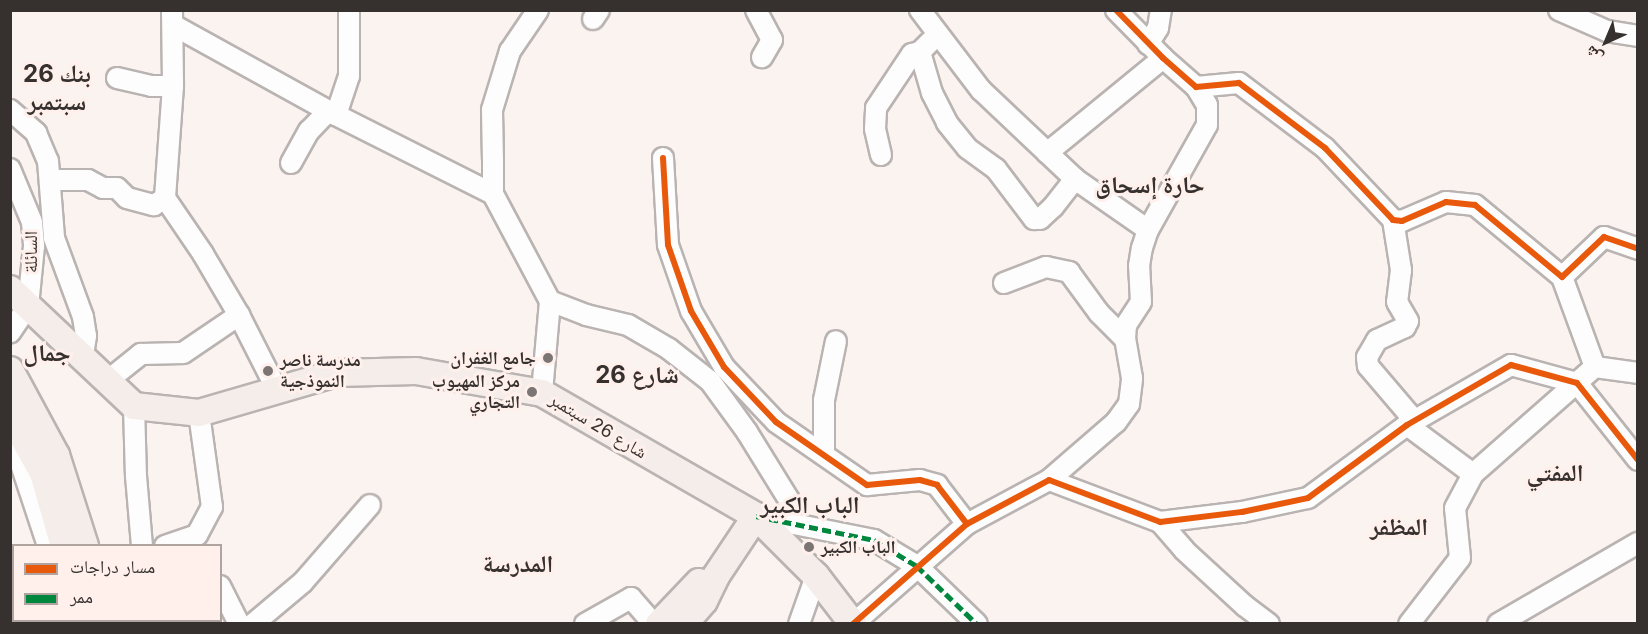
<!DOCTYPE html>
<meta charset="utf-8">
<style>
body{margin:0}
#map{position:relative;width:1648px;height:634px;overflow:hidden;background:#fbf3f0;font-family:Inter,"Noto Naskh Arabic",sans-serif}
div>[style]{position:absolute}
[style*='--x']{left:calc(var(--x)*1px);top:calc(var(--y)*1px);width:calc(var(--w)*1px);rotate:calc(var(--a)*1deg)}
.roads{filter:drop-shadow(2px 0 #b9b3b1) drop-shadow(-2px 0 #b9b3b1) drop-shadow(0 2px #b9b3b1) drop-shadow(0 -2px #b9b3b1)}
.minor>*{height:20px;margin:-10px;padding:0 10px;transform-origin:10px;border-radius:10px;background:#fefdfd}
.major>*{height:26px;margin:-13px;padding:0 13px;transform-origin:13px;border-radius:13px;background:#f5edea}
.quiet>*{height:4.5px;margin-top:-2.25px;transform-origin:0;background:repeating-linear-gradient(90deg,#00873e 0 9px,transparent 0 13.5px)}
.cycleway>*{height:6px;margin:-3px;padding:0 3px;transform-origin:3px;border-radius:3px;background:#e8590c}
.dots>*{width:16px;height:16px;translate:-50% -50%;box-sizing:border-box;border:3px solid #fff0ec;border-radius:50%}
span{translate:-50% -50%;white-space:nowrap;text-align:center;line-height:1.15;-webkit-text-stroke:6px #fff0ec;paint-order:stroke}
.street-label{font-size:18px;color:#36312f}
.poi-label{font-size:18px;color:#36312f;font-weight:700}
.right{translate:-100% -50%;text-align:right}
.left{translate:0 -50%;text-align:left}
.district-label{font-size:24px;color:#36312f;font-weight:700}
.frame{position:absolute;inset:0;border:12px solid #36312f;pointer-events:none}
.legend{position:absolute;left:12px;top:544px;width:210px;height:78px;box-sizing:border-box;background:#fff0ec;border:2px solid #afa4a0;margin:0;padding:8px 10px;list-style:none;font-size:18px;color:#36312f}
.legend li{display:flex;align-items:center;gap:12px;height:30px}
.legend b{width:30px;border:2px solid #afa4a0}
.north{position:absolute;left:1576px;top:12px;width:60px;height:60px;-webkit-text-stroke:4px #fff0ec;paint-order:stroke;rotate:224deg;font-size:16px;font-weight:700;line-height:24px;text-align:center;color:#36312f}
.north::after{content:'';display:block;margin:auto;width:21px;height:27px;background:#36312f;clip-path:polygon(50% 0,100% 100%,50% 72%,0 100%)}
</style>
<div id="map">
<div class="roads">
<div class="minor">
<i style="--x:172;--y:10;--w:76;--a:89.2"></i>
<i style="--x:173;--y:86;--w:112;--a:94.1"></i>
<i style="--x:165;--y:198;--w:68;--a:55.8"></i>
<i style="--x:203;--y:254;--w:71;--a:59.5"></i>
<i style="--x:239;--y:315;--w:84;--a:63.1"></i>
<i style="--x:538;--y:10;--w:50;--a:124.3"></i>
<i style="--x:510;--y:51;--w:62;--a:107"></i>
<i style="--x:492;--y:110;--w:50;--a:88.9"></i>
<i style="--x:493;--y:160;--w:34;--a:90"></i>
<i style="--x:493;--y:194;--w:121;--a:62"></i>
<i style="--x:550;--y:301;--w:92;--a:95"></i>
<i style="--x:756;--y:10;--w:34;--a:62"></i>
<i style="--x:772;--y:40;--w:20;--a:120"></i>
<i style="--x:920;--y:10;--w:101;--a:52.7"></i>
<i style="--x:981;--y:90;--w:129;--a:43.4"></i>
<i style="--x:1075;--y:179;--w:89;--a:34.9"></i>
<i style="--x:1116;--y:10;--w:67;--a:45.6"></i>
<i style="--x:1163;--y:58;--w:44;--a:41.3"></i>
<i style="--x:1196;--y:87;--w:43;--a:-5.3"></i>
<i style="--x:1239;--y:83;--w:108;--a:37.1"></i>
<i style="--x:1325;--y:148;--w:99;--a:46.6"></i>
<i style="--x:1393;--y:220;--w:9;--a:6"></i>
<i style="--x:1402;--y:221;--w:48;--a:-23.4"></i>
<i style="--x:1446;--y:202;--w:29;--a:6"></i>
<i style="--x:1475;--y:205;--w:113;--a:39.6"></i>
<i style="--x:1562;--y:277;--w:58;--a:-43.6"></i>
<i style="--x:1604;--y:237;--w:36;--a:19"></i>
<i style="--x:1559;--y:10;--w:52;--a:23.6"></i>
<i style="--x:1607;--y:31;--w:31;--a:9"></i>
<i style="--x:593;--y:19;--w:11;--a:-56"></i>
<i style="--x:173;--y:25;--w:186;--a:28.9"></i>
<i style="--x:336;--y:115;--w:176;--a:26.7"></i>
<i style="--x:938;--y:34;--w:25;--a:135"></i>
<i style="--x:920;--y:52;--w:43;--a:73.7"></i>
<i style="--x:932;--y:93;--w:34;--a:63"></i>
<i style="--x:947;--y:123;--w:32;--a:51"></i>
<i style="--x:967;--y:148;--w:36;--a:36"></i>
<i style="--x:996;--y:169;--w:63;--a:52.8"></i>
<i style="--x:1034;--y:219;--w:6;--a:0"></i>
<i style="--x:1040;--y:219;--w:18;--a:-43"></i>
<i style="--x:1053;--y:207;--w:36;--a:-52"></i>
<i style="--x:1148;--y:44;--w:19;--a:-58"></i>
<i style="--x:1158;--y:28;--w:18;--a:-81"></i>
<i style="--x:117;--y:78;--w:35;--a:13"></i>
<i style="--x:151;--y:86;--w:22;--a:0"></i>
<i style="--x:10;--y:110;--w:35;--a:41"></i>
<i style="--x:36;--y:133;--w:30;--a:67"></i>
<i style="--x:48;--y:161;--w:77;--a:85.5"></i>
<i style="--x:54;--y:238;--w:84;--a:69.8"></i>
<i style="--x:83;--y:317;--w:19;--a:81"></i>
<i style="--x:86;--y:336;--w:20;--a:99"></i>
<i style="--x:336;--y:115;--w:41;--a:-71.6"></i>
<i style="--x:349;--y:76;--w:66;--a:-90"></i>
<i style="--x:1047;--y:153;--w:150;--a:-39.3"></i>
<i style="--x:881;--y:155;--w:27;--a:-103"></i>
<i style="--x:875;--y:129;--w:21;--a:-87"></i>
<i style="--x:876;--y:108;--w:65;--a:-56.3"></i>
<i style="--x:912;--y:54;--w:8;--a:-14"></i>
<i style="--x:663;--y:158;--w:87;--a:86.7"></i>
<i style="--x:668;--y:245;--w:70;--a:70.8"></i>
<i style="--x:691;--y:311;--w:65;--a:59.5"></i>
<i style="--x:724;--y:367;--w:76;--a:46.6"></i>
<i style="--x:776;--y:422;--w:111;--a:34.7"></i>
<i style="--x:867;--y:485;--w:53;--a:-5.4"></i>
<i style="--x:920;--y:480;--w:18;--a:16"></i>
<i style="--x:937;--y:485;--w:49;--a:52.4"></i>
<i style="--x:291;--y:163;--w:37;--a:-61"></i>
<i style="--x:309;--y:131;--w:28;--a:-46"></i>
<i style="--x:10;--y:169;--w:57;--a:67.5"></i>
<i style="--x:32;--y:222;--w:24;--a:85"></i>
<i style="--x:34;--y:246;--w:60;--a:95.7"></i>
<i style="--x:28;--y:306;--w:32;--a:124"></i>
<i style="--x:50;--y:180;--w:38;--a:0"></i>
<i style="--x:88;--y:180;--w:17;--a:28"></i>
<i style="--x:103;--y:188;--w:14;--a:0"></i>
<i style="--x:117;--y:188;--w:14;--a:45"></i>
<i style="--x:127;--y:198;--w:28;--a:15"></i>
<i style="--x:154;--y:205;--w:13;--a:-32"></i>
<i style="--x:1393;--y:220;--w:51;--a:80.9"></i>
<i style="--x:1401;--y:270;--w:32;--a:97"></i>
<i style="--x:1397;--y:302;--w:22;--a:60"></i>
<i style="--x:1408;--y:321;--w:7;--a:117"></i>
<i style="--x:1405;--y:327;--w:31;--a:155"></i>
<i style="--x:1377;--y:340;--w:20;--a:120"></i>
<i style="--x:1367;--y:357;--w:9;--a:84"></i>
<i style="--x:1368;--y:366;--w:71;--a:49.6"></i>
<i style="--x:1562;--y:277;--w:96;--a:69.9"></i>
<i style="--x:1004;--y:283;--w:45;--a:-20.9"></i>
<i style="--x:1046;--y:267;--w:24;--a:12"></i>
<i style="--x:1069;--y:272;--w:51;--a:53.8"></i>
<i style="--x:1099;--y:313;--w:37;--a:45"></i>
<i style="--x:550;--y:301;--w:39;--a:21"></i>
<i style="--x:586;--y:315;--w:43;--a:13.4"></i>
<i style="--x:628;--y:325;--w:48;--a:30.3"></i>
<i style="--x:669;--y:349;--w:52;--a:38"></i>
<i style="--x:710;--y:381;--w:63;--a:54"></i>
<i style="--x:747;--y:432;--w:80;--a:58.3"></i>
<i style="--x:789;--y:500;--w:24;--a:85"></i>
<i style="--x:106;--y:382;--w:45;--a:-38.7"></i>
<i style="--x:141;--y:354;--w:42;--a:-1.4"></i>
<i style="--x:183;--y:353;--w:68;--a:-34.2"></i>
<i style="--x:134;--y:406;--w:70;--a:88.4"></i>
<i style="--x:136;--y:476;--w:70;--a:85.1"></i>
<i style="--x:1407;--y:425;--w:82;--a:36.6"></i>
<i style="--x:13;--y:440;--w:112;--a:71.7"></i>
<i style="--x:824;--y:455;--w:55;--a:-90"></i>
<i style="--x:824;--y:400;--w:60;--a:-78.5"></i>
<i style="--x:1049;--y:480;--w:89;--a:-40.9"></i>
<i style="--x:1116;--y:422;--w:22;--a:-54"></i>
<i style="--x:1129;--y:404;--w:26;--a:-83"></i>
<i style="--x:1132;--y:378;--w:40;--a:-100"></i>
<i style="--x:1125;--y:339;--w:14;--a:-86"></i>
<i style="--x:1126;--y:325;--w:27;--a:-57"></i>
<i style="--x:1141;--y:302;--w:36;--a:-93"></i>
<i style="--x:1139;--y:266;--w:18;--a:-81"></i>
<i style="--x:1142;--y:248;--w:19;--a:-72"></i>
<i style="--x:1148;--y:230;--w:120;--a:-60.7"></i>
<i style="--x:1207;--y:125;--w:20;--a:-90"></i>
<i style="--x:1207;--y:105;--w:21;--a:-121"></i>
<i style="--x:779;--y:521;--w:97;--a:11.3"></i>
<i style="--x:874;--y:540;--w:50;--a:31.2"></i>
<i style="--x:917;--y:566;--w:83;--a:44"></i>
<i style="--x:1160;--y:522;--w:37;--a:49"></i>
<i style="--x:1184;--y:550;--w:83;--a:42.6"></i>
<i style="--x:1245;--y:606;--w:30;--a:37"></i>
<i style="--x:165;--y:546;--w:34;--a:-19"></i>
<i style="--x:197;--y:535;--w:32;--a:-62"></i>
<i style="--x:212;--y:507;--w:95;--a:-97.9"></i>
<i style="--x:220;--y:586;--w:42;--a:63.4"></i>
<i style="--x:55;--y:620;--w:4;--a:90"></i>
<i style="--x:186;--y:620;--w:4;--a:63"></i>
<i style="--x:253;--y:624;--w:65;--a:-40"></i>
<i style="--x:303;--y:582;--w:102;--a:-49"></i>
<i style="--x:585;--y:624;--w:53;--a:-29.5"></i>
<i style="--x:631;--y:598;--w:35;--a:49"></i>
<i style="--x:799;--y:624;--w:51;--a:-70.5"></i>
<i style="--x:853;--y:624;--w:152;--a:-41.3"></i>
<i style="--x:967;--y:524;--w:93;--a:-28.2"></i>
<i style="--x:1049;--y:480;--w:119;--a:20.7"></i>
<i style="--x:1160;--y:522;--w:83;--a:-7"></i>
<i style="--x:1242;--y:512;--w:67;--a:-12"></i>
<i style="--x:1308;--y:498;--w:123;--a:-36.4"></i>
<i style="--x:1407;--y:425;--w:120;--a:-30"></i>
<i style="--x:1511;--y:365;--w:68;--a:15.3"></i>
<i style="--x:1577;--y:383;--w:98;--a:51.6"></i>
<i style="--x:1409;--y:624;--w:83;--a:-52.3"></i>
<i style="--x:1460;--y:558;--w:50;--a:-95.7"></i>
<i style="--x:1455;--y:508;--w:38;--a:-62"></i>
<i style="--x:1473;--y:474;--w:162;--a:-41.3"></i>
<i style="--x:1595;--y:367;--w:43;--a:7.9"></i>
<i style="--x:1498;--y:624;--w:162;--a:-30.1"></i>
</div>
<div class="major">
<i style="--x:10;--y:289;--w:170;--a:43.3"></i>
<i style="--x:134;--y:406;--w:65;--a:6.1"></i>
<i style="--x:199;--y:413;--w:144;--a:-16.2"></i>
<i style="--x:337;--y:373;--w:79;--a:-1.5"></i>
<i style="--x:416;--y:371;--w:128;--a:9.9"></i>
<i style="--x:542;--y:393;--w:247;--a:29.9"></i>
<i style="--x:756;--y:516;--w:85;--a:45"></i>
<i style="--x:816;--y:576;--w:61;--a:52.4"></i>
<i style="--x:10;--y:370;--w:97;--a:61.6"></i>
<i style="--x:56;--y:455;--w:96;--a:72.3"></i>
<i style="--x:10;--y:414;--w:68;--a:60.8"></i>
<i style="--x:43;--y:473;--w:76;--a:74"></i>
<i style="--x:80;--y:620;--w:4;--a:76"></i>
<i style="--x:103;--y:620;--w:4;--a:76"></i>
<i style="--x:659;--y:624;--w:58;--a:-46.4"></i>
<i style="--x:684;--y:624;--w:30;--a:-49"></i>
<i style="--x:704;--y:601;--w:28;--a:-64"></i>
<i style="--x:716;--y:576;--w:72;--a:-56.3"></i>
</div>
</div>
<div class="quiet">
<i style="--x:756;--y:516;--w:120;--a:11.5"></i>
<i style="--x:874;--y:540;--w:50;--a:31.2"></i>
<i style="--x:917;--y:566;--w:83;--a:44"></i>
</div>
<div class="cycleway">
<i style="--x:1116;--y:10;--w:67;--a:45.6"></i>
<i style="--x:1163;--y:58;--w:44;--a:41.3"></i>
<i style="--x:1196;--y:87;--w:43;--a:-5.3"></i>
<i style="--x:1239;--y:83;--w:108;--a:37.1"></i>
<i style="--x:1325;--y:148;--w:99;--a:46.6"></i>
<i style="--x:1393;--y:220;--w:9;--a:6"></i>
<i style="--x:1402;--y:221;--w:48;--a:-23.4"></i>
<i style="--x:1446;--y:202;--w:29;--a:6"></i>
<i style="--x:1475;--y:205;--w:113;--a:39.6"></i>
<i style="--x:1562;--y:277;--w:58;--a:-43.6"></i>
<i style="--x:1604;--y:237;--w:36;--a:19"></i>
<i style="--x:663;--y:158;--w:87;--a:86.7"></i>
<i style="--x:668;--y:245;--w:70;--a:70.8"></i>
<i style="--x:691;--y:311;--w:65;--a:59.5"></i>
<i style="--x:724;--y:367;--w:76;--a:46.6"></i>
<i style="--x:776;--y:422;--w:111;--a:34.7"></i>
<i style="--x:867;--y:485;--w:53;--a:-5.4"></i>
<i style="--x:920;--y:480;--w:18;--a:16"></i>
<i style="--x:937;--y:485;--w:49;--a:52.4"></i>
<i style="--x:853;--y:624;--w:152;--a:-41.3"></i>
<i style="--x:967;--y:524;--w:93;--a:-28.2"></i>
<i style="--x:1049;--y:480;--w:119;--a:20.7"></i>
<i style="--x:1160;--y:522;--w:83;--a:-7"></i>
<i style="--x:1242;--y:512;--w:67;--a:-12"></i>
<i style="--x:1308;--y:498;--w:123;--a:-36.4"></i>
<i style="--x:1407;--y:425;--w:120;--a:-30"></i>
<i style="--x:1511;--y:365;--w:68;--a:15.3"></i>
<i style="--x:1577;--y:383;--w:98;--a:51.6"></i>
</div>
<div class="dots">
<i style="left:548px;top:358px;background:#7b7573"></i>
<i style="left:268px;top:371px;background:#7b7573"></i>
<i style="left:532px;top:392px;background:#7b7573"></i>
<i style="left:809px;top:547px;background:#7b7573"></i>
</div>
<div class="street-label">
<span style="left:31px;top:252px;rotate:-90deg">السائلة</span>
<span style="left:598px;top:426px;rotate:31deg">شارع 26 سبتمبر</span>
</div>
<div class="poi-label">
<span class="right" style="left:536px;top:358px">جامع الغفران</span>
<span class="left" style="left:280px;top:371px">مدرسة ناصر<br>النموذجية</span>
<span class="right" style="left:520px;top:392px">مركز المهيوب<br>التجاري</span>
<span class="left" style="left:821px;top:547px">الباب الكبير</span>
</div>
<div class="district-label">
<span style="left:57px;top:88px">بنك 26<br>سبتمبر</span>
<span style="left:1150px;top:185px">حارة إسحاق</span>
<span style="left:47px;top:353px">جمال</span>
<span style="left:637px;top:375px">شارع 26</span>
<span style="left:1555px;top:473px">المفتي</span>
<span style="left:810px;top:505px">الباب الكبير</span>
<span style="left:1399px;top:527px">المظفر</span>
<span style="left:518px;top:564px">المدرسة</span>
</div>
<div class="frame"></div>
<ul class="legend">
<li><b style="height:8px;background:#e8590c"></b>مسار دراجات</li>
<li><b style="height:8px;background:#00873e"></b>ممر</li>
</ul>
<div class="north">ش</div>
</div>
